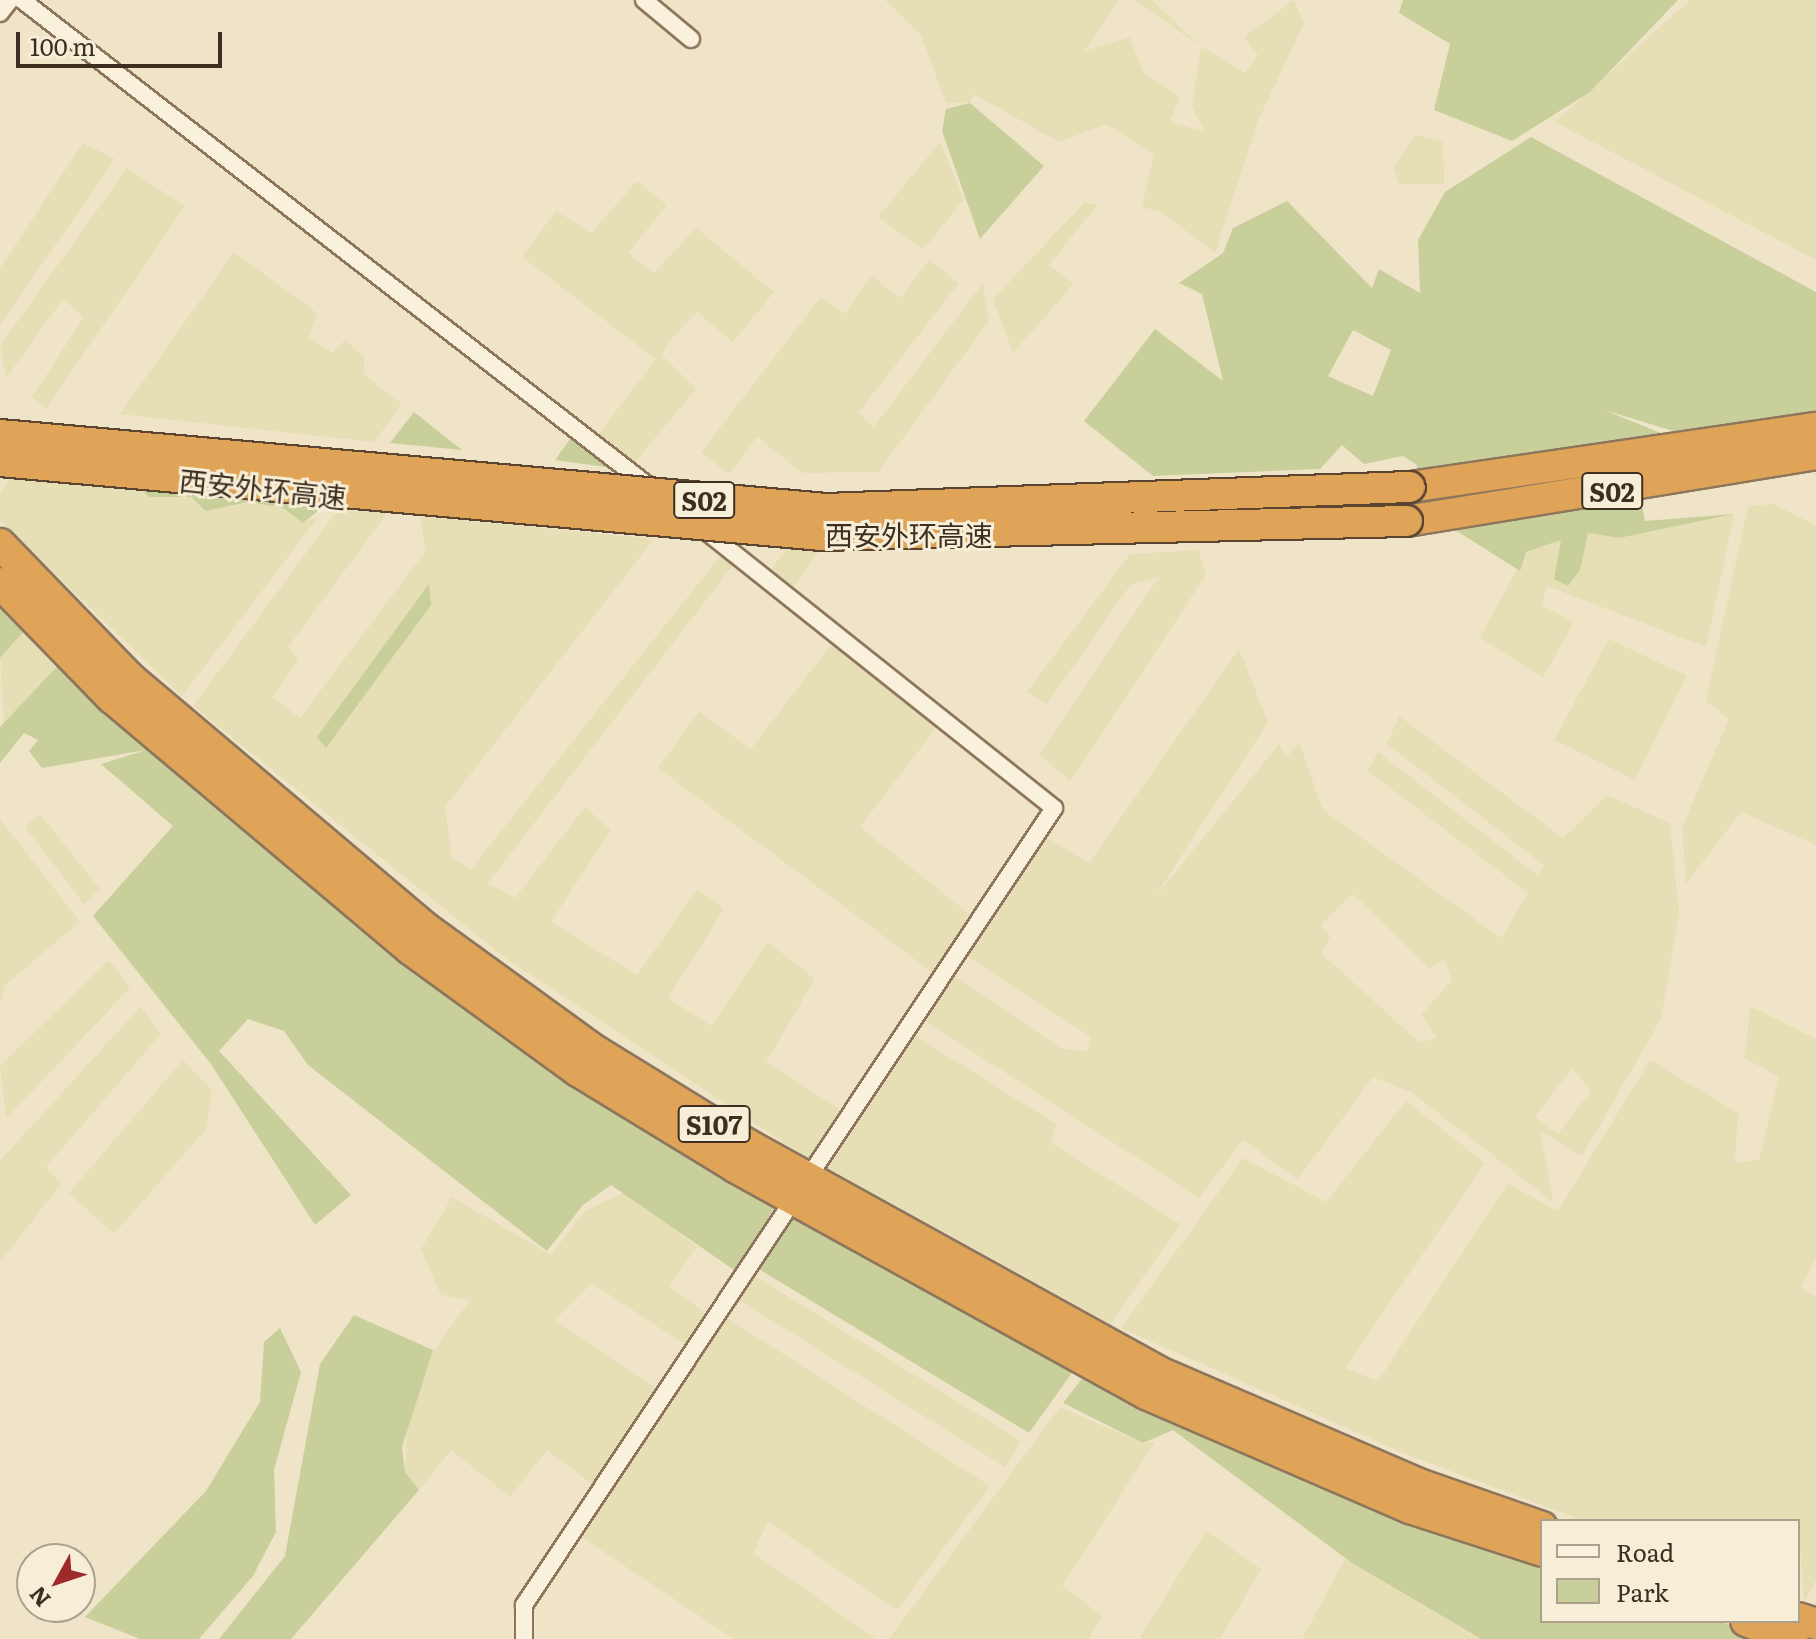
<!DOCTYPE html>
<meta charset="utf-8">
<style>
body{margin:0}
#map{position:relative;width:1816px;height:1639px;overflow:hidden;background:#f0e4c8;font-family:Literata,"Noto Sans SC",serif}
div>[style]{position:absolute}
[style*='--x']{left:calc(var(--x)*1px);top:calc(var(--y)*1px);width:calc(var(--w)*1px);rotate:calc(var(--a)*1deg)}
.farmland>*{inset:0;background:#e6deb5}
.green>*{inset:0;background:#c9cf9b}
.roads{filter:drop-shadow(2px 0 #8d765c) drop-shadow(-2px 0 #8d765c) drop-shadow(0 2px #8d765c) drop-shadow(0 -2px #8d765c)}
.street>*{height:16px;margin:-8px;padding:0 8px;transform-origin:8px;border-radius:8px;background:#faf1dc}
.highway>*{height:30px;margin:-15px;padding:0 15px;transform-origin:15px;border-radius:15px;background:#e0a458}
.bridges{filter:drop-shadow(2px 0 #5b4430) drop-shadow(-2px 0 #5b4430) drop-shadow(0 2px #5b4430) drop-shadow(0 -2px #5b4430)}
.highway-bridge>*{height:30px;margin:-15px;padding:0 15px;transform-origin:15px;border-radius:15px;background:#e0a458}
span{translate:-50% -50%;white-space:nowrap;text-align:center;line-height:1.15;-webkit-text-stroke:6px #f7eed8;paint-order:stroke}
.shield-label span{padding:2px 6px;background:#f7eed8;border:2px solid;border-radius:6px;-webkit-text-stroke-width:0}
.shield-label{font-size:26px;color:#3d2e20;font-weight:700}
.street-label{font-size:28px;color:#3d2e20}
.legend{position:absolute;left:1540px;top:1519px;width:260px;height:104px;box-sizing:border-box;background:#f7eed8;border:2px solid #ada18e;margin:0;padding:10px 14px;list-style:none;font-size:24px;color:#3d2e20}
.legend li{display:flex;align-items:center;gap:16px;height:40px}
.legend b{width:40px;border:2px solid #ada18e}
.north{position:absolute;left:16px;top:1543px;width:80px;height:80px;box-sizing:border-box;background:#f7eed8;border:2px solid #ada18e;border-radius:50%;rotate:230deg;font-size:22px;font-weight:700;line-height:32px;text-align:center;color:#3d2e20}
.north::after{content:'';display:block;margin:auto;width:28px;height:36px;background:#9e2a2b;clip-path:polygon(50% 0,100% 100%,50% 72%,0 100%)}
.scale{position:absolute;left:16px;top:32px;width:206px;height:36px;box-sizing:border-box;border:4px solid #3d2e20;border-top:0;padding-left:10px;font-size:24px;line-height:28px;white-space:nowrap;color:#3d2e20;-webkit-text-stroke:6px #f7eed8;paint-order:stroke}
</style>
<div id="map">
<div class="farmland">
<i style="clip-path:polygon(885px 0,1119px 0,1084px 51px,1130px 37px,1143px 72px,1179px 97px,1170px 122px,1205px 132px,1192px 107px,1201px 46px,1133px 0,1152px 0,1201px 46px,1245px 73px,1258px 55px,1244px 37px,1294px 0,1304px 23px,1258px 121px,1215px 253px,1161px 212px,1142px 207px,1154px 154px,1106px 124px,1059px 142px,974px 94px,970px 103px,946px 103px,921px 35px)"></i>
<i style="clip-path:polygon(1690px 0,1816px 0,1816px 260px,1555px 122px)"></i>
<i style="clip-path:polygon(1416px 135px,1443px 142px,1444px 184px,1399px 184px,1393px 167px)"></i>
<i style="clip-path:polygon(940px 142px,964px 199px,923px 250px,878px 217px)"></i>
<i style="clip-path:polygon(83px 143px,115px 159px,0 325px,0 268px)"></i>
<i style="clip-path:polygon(127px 168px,185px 206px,46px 409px,32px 397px,84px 317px,63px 299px,6px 378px,0 346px)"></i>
<i style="clip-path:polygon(637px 181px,667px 205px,628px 253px,654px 273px,696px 228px,774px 292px,733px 342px,697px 312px,669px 341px,662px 355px,696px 389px,629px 469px,594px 440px,656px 359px,522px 257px,556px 211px,591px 233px)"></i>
<i style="clip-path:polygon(1084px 203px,1097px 205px,1049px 265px,1074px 284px,1013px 353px,993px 299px)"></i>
<i style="clip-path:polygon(234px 252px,317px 313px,309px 337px,332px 353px,345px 340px,365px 357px,363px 374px,402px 404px,374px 442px,120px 414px)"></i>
<i style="clip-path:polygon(929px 260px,959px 283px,859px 412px,873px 428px,983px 283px,989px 321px,878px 472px,803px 473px,757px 437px,729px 474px,701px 452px,821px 297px,844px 314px,872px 276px,900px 298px)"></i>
<i style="clip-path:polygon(18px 469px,139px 486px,149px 497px,191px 497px,206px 511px,248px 502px,284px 508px,303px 523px,319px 516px,182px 696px,0 521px,0 493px)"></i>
<i style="clip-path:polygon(1773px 504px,1816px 525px,1816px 845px,1741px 812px,1686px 884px,1682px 827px,1729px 719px,1706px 701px,1748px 506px)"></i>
<i style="clip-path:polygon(337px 511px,388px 512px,288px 647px,298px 660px,272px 697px,300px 718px,425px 552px,421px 516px,654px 539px,445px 807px,452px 858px,471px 869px,722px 554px,734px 564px,488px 883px,515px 898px,585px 807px,611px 830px,551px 922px,637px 975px,698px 889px,724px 909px,668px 998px,712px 1026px,768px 942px,815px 979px,766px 1062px,843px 1111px,810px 1160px,505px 958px,193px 706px)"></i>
<i style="clip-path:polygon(1734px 514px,1706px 647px,1547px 586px,1541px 605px,1574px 622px,1543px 677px,1480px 638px,1526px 552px,1562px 540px,1580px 570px,1588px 533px,1619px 538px)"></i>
<i style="clip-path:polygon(788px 547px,822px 547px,788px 595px,766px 576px)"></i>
<i style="clip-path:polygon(1198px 550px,1206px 575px,1070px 781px,1039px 754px,1159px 577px,1131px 584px,1047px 704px,1027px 692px,1130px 554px)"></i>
<i style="clip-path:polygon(33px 621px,69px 654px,4px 729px,0 658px)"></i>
<i style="clip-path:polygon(1609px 639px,1687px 676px,1635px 780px,1554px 740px)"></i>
<i style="clip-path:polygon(833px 642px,939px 724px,860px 827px,972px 916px,933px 973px,658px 768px,699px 712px,751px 749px)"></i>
<i style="clip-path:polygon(evenodd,1239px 649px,1268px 722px,1153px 900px,1279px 744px,1286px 758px,1299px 742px,1323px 810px,1501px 938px,1528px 893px,1368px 771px,1378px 752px,1537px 875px,1545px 866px,1387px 744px,1399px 716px,1563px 838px,1607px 795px,1670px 823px,1679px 912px,1661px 1019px,1582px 1156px,1540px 1131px,1553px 1202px,1411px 1092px,1373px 1077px,1298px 1179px,1243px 1140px,1199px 1198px,916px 1015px,947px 971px,1062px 1049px,1088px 1051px,1091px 1037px,959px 951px,1039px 833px,1089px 863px,1239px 649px,1353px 894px,1429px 968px,1444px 959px,1452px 980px,1421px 1015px,1437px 1037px,1420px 1043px,1322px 954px,1330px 936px,1320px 925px,1353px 894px,1239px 649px,1572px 1068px,1591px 1091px,1558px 1134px,1535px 1117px,1572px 1068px)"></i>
<i style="clip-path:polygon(40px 814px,100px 889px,84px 904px,25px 827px)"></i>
<i style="clip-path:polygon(0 819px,80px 922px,5px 985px,0 1005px)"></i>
<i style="clip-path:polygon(109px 960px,130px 988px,6px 1119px,0 1066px)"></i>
<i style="clip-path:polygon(141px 1006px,161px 1034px,46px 1167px,61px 1184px,0 1262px,0 1161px)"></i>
<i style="clip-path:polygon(1750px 1006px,1816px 1039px,1816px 1257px,1801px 1288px,1816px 1297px,1816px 1580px,1804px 1602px,1798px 1521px,1585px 1521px,1410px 1456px,1121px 1328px,1243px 1158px,1326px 1202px,1406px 1101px,1485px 1163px,1345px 1368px,1378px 1381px,1508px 1184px,1558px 1211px,1650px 1060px,1738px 1113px,1735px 1163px,1759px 1160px,1779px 1077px,1745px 1058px)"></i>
<i style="clip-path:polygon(906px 1030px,1056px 1124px,1051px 1143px,1180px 1224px,1111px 1324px,819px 1163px)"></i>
<i style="clip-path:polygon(183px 1060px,212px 1090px,206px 1129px,114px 1234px,69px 1193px)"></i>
<i style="clip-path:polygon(627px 1191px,697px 1247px,669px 1286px,708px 1315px,687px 1346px,592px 1283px,555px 1320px,658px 1390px,592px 1484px,547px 1450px,510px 1497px,451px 1450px,419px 1490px,405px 1472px,407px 1424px,424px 1364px,470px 1300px,441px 1295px,421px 1249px,452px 1197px,551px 1255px,585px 1211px)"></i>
<i style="clip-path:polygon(747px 1271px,1021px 1441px,1005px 1467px,733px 1296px)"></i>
<i style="clip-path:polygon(721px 1314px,990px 1486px,897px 1610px,768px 1522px,753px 1553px,876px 1639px,734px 1639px,574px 1532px)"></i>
<i style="clip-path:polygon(1060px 1407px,1143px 1443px,1155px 1442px,1062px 1586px,1102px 1616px,1089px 1639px,889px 1639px)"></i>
<i style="clip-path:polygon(1206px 1531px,1261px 1569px,1220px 1639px,1139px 1639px)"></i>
<i style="clip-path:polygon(1345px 1559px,1352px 1563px,1479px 1639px,1302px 1639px)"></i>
</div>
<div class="green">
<i style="clip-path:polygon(1403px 0,1678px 0,1590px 92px,1512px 141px,1434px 110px,1450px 44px,1399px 13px)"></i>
<i style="clip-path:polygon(970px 103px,1044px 166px,980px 239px,942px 131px,946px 109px)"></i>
<i style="clip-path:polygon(evenodd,1531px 137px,1816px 292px,1816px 423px,1713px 443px,1604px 410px,1693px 446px,1633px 459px,1645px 521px,1734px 514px,1619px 538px,1588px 533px,1580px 570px,1568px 586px,1554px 579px,1561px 540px,1526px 552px,1520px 571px,1422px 509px,1417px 465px,1403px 456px,1364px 464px,1342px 445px,1320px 469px,1153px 476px,1084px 421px,1155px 329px,1223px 381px,1202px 294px,1179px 283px,1223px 253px,1233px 228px,1287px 201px,1372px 288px,1379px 269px,1420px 293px,1418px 240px,1445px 192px,1531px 137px,1353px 330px,1391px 350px,1373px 396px,1328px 376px,1353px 330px)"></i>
<i style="clip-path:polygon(414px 412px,462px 450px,390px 443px)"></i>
<i style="clip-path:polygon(573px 435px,613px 468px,555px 460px)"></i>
<i style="clip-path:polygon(139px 486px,329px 502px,303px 523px,283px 508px,248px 502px,206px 511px,191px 497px,149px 497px)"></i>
<i style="clip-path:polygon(429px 584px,431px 605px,326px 748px,317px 737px)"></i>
<i style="clip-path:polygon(0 587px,33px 621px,0 658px)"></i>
<i style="clip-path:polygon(69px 654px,781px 1196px,737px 1272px,611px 1185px,583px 1205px,547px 1251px,308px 1065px,284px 1031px,248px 1019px,219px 1051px,351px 1195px,315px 1225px,211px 1064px,93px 916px,173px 826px,101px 764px,146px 750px,42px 768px,29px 751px,38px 740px,24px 733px,0 763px,0 727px)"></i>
<i style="clip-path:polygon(794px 1203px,1081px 1360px,1029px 1433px,752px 1265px)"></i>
<i style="clip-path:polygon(354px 1315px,433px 1350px,402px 1447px,405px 1472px,419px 1490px,291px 1639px,219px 1639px,285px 1556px,320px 1364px)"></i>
<i style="clip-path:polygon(280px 1328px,301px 1372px,274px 1470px,276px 1532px,253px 1576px,199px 1639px,140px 1639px,85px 1617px,206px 1491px,260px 1402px,264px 1342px)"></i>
<i style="clip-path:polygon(1092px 1366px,1542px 1555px,1542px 1621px,1719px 1621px,1742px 1629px,1745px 1639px,1481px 1639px,1352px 1563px,1173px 1430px,1143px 1443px,1063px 1403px)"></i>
</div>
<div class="roads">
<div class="street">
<i style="--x:22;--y:0;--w:801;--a:37.8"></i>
<i style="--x:644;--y:0;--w:61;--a:39.7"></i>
<i style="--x:0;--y:13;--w:16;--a:-52"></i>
<i style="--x:524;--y:1639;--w:34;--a:-90"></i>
<i style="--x:524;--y:1605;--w:957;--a:-56.38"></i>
<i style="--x:1054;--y:808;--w:451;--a:-141.5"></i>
</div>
<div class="highway">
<i style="--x:1410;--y:487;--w:410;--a:-8.3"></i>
<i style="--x:1407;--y:521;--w:414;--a:-9.3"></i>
<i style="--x:0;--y:544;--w:188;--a:45.9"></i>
<i style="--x:131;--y:679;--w:387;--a:40.2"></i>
<i style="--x:427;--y:929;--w:206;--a:35.9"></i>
<i style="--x:594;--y:1050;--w:183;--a:31.6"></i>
<i style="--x:750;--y:1146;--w:467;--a:28.9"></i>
<i style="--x:1159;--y:1372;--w:286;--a:23.3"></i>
<i style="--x:1422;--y:1485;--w:127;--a:19.3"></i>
<i style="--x:0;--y:583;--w:161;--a:45.8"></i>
<i style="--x:112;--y:698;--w:390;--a:40.1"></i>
<i style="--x:410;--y:949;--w:208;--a:36"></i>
<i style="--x:578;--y:1071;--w:184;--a:31.4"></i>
<i style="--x:735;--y:1167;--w:470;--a:28.9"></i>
<i style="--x:1146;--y:1394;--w:288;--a:23.4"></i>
<i style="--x:1410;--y:1508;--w:139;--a:18"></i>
<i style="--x:1798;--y:1618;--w:19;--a:18"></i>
<i style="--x:1746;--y:1621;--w:50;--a:21"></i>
</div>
</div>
<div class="bridges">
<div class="highway-bridge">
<i style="--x:0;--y:435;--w:829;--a:5.12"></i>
<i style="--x:826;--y:509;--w:584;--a:-2.16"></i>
<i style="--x:0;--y:461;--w:824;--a:5.15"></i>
<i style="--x:821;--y:535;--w:586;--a:-1.37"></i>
</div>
</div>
<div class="shield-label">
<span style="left:1612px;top:491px">S02</span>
<span style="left:704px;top:500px">S02</span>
<span style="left:714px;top:1124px">S107</span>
</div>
<div class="street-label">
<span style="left:263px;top:488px;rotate:6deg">西安外环高速</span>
<span style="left:909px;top:534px">西安外环高速</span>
</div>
<ul class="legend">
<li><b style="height:10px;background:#faf1dc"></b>Road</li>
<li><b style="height:22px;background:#c9cf9b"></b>Park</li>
</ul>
<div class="north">N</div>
<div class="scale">100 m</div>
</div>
